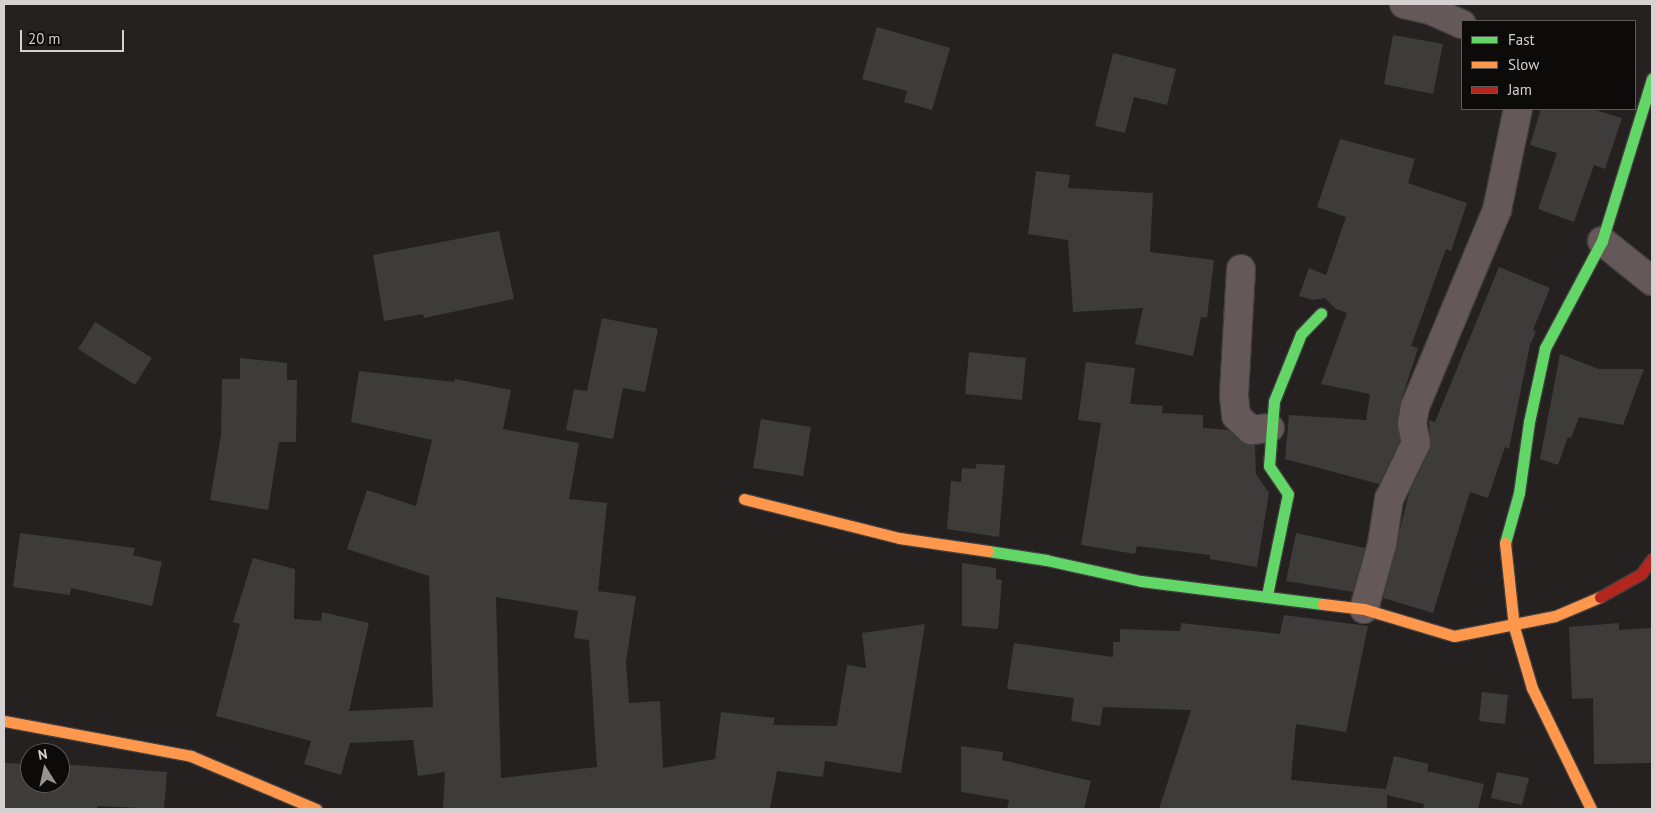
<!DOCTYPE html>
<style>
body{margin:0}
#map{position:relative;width:1656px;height:813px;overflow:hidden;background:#252121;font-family:"PT Sans",sans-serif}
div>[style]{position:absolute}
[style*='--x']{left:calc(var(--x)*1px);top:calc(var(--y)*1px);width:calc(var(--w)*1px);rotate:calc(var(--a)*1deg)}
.building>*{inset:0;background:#3e3b3b}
.roads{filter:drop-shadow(1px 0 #403e3e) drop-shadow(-1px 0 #403e3e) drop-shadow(0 1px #403e3e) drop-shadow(0 -1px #403e3e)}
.street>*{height:28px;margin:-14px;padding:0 14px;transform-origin:14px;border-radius:14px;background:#655858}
.fast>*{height:11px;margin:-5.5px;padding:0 5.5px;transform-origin:5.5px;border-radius:5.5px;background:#63d668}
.slow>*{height:11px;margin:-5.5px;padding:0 5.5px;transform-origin:5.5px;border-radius:5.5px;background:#ff974d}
.jam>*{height:11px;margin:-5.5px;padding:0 5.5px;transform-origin:5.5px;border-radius:5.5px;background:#b3261e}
span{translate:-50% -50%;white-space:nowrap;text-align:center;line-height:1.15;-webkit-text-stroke:5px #0d0a0a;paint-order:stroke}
.frame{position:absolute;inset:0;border:5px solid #d5d1d1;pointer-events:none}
.legend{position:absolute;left:1461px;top:20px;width:175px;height:90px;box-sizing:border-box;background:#0d0a0a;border:1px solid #5d5a5a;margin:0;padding:6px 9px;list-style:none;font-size:15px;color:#d5d1d1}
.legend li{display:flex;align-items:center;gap:10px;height:25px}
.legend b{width:25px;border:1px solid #5d5a5a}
.north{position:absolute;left:20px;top:743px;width:50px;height:50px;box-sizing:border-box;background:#0d0a0a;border:1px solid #5d5a5a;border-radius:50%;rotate:350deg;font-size:14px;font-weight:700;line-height:20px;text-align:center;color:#d5d1d1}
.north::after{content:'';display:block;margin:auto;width:18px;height:22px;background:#979393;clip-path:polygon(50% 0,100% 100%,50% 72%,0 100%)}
.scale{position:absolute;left:20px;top:30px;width:104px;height:22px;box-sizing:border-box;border:2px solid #d5d1d1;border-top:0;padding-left:6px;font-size:15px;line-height:18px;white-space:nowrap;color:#d5d1d1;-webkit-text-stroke:4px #0d0a0a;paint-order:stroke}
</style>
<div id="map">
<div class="building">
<i style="clip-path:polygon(877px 27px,950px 48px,932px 110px,904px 102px,907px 91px,862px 79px)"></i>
<i style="clip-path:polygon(1393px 35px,1443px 44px,1433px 94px,1384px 84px)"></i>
<i style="clip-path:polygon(1113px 53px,1176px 69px,1167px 105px,1134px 97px,1125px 133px,1095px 126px)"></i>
<i style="clip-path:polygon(1541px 109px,1592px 109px,1622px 118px,1605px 169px,1594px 165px,1574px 222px,1538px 209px,1557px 153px,1530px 145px)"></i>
<i style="clip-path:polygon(1340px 139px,1415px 159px,1408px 183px,1467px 203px,1451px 251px,1446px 249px,1411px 346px,1418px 348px,1399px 408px,1400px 441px,1379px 484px,1285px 459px,1289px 415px,1366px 420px,1370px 394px,1321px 384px,1347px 313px,1336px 309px,1325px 298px,1313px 300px,1299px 296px,1309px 268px,1326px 275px,1346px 217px,1317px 207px)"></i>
<i style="clip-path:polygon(1036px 171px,1070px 175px,1068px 188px,1153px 193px,1150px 252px,1214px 260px,1207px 318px,1201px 317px,1193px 356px,1135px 344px,1143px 308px,1073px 312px,1068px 240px,1028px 234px)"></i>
<i style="clip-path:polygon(499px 231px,514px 299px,424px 318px,423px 314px,384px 321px,373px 255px)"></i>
<i style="clip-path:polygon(1499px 267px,1550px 288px,1533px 330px,1536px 332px,1530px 345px,1509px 449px,1505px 447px,1488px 498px,1470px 492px,1433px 613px,1383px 598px,1409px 493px,1430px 449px,1429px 420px,1435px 422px)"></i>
<i style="clip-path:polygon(602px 318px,658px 329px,645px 392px,623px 388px,613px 439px,566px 430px,574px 389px,587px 391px)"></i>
<i style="clip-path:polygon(95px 322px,152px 358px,135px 385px,78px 349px)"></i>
<i style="clip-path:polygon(969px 352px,1026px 358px,1022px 400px,965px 394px)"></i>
<i style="clip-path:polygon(1560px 354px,1599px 369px,1644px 369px,1623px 425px,1579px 417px,1571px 438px,1568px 437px,1558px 465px,1540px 459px)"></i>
<i style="clip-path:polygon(240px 358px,287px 363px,287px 380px,297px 380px,296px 442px,279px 442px,268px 510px,210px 500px,221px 435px,222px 379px,240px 379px)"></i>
<i style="clip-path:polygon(1086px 362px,1135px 368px,1130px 404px,1163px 406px,1162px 413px,1203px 415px,1203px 428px,1228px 430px,1246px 445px,1255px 445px,1256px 474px,1269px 493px,1257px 567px,1210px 559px,1210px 555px,1137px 546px,1135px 554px,1081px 545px,1101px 423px,1078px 420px)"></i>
<i style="clip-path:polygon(evenodd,359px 371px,454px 382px,455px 379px,511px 390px,503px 429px,579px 443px,569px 499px,607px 503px,598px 591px,636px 596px,626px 662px,629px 703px,660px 701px,663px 768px,715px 759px,721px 712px,775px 718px,773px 725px,837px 726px,847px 665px,866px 668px,862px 633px,925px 624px,901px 773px,825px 761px,823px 777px,777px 771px,770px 809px,443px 809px,445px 772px,418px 776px,413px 740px,350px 743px,341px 775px,304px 764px,311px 741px,216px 716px,240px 624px,233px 622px,253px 558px,295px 569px,294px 619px,321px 621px,322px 612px,369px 623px,349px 711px,433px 707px,429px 576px,347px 549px,367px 490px,416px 506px,432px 440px,351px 422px,359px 371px,496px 597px,578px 611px,574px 638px,589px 640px,597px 767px,501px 778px,496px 597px)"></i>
<i style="clip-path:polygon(761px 419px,811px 427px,803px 476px,753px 468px)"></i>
<i style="clip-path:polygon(976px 464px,1005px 465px,999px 537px,947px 529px,951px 481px,961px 482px,962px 468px,976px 469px)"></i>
<i style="clip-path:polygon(20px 533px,135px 548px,133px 555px,162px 562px,152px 606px,71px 588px,70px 595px,13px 587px)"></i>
<i style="clip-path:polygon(1296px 533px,1365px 548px,1353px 592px,1286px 581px)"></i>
<i style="clip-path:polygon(962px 563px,996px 568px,996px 579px,1002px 580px,998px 629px,962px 626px)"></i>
<i style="clip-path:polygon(1284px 615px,1368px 626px,1346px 732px,1296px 724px,1291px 780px,1386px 789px,1394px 756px,1429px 764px,1427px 771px,1484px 784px,1478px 809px,1423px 809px,1424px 804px,1387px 795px,1387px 809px,1159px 809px,1191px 710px,1103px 707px,1100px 726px,1071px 721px,1074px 698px,1007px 689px,1014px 643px,1113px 657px,1113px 642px,1120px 642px,1120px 629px,1180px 631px,1181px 623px,1280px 634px)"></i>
<i style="clip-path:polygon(1619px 623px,1619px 630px,1652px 628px,1652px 763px,1594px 764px,1593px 698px,1572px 699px,1569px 627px)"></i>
<i style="clip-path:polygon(1482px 692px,1508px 695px,1505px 724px,1479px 721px)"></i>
<i style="clip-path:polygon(961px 746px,1003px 752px,1002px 760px,1091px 781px,1084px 809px,1007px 809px,1009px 800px,961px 792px)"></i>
<i style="clip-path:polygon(5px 763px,30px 764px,30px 783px,60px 783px,60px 764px,167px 772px,164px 809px,97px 806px,97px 809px,4px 809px)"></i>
<i style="clip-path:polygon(1497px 772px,1529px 778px,1522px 805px,1491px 798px)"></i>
</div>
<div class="roads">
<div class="street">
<i style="--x:1404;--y:4;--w:27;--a:13"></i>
<i style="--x:1430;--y:10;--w:35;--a:24"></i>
<i style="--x:1602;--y:241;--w:64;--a:38.7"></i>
<i style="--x:1241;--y:269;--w:127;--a:93.2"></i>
<i style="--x:1234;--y:396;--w:20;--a:84"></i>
<i style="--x:1236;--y:416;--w:21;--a:43"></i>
<i style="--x:1251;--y:430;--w:19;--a:-6"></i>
<i style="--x:1364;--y:609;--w:67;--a:-74.5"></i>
<i style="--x:1382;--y:544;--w:46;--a:-81.2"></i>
<i style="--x:1389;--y:499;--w:62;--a:-64.3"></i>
<i style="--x:1416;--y:443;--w:19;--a:-102"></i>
<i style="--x:1412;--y:424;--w:17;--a:-80"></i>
<i style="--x:1415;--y:407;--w:213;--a:-67.4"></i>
<i style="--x:1497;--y:210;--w:103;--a:-78.3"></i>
</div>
<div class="fast">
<i style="--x:1505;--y:543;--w:52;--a:-74.4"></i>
<i style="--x:1519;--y:493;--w:72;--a:-82"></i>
<i style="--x:1529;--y:422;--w:76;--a:-77.8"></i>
<i style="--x:1545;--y:348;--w:121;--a:-62"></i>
<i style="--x:1602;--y:241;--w:170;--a:-72.9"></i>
<i style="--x:988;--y:551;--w:59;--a:8.8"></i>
<i style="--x:1046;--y:560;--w:97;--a:12.5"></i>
<i style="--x:1141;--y:581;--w:183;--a:7.2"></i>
<i style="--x:1267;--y:595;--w:103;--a:-78.3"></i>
<i style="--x:1288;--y:494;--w:34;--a:-124"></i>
<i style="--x:1269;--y:466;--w:65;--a:-85.6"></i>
<i style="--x:1274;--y:401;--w:72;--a:-68.1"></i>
<i style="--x:1301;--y:334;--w:29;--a:-46"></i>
</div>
<div class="slow">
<i style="--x:744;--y:499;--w:160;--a:14.1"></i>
<i style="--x:899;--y:538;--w:90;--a:8.3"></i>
<i style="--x:1505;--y:543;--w:84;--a:83.9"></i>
<i style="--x:1514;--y:627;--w:64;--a:73.6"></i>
<i style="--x:1532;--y:688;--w:135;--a:64"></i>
<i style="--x:1323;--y:604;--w:41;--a:7"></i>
<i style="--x:1364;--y:609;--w:94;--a:16.7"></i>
<i style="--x:1454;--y:636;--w:103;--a:-11.2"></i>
<i style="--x:1555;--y:616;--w:49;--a:-22.9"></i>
<i style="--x:4;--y:721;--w:190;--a:10.6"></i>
<i style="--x:191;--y:756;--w:136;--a:23"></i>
</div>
<div class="jam">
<i style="--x:1600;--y:597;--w:47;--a:-29.3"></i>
<i style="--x:1641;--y:574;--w:19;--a:-54"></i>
</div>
</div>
<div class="frame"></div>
<ul class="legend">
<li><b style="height:6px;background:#63d668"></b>Fast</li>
<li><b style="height:6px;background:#ff974d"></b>Slow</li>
<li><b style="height:6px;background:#b3261e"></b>Jam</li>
</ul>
<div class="north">N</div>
<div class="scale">20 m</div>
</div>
